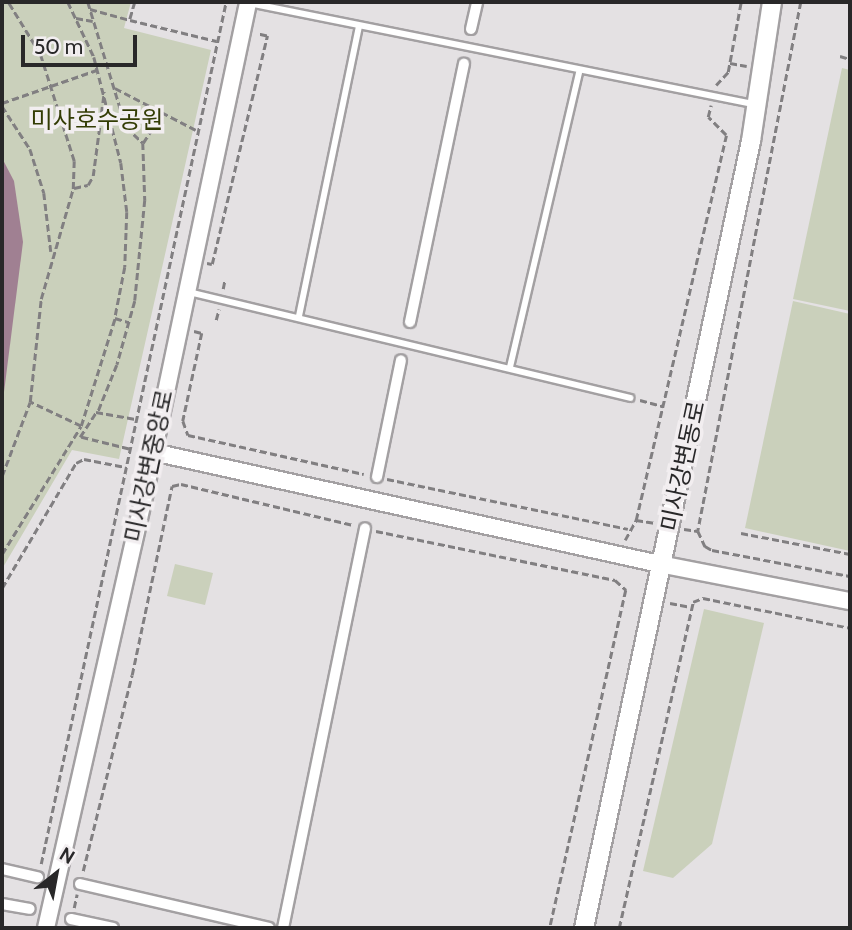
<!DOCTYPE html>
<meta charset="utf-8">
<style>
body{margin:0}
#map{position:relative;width:852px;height:930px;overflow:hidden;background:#e4e1e3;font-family:Cabin,"Noto Sans KR",sans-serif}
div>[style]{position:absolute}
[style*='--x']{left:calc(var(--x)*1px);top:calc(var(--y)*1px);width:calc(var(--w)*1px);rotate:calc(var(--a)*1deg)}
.green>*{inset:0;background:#cad0bb}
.water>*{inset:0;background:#a08092}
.path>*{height:2.5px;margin-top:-1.25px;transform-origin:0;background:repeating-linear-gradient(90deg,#817f81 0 7px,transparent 0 10.5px)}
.roads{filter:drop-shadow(2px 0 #a3a0a2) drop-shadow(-2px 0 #a3a0a2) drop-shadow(0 2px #a3a0a2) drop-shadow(0 -2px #a3a0a2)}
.service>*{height:6px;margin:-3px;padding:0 3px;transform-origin:3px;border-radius:3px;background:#fff}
.pedestrian>*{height:10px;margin:-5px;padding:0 5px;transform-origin:5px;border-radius:5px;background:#fff}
.tertiary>*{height:16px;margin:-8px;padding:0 8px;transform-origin:8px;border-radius:8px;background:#fff}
.secondary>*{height:18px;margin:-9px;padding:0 9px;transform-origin:9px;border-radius:9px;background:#fff}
span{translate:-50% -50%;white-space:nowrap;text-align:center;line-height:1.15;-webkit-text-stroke:7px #f2eef0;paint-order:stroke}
.park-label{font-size:24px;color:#333c04}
.street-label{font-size:24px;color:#292829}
.frame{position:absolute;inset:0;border:4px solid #292829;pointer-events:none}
.north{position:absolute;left:21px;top:839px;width:70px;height:70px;-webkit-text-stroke:5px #f2eef0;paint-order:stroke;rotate:31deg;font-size:19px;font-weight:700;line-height:28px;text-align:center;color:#292829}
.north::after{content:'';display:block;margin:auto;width:24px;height:32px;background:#292829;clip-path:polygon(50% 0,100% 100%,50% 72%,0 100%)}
.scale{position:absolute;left:21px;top:35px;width:116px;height:32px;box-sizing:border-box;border:4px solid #292829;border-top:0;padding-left:9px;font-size:21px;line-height:24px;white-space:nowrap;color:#292829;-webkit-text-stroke:5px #f2eef0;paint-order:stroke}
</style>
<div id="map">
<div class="green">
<i style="clip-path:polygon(2px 2px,131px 2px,124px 28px,211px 50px,119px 459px,72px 450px,2px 569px)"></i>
<i style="clip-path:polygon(842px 68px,850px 70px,850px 311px,793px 299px)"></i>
<i style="clip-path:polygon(793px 301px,850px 314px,850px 551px,745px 528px)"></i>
<i style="clip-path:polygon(175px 564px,213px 573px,205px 605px,167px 596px)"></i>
<i style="clip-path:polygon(704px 609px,764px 623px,712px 844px,673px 878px,643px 871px)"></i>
</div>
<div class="water">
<i style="clip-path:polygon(2px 158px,14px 181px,23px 242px,2px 408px)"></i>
</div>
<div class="path">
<i style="--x:68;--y:2;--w:61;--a:64.7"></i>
<i style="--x:94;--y:57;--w:109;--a:75.7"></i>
<i style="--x:121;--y:163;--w:49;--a:83"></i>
<i style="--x:127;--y:212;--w:55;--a:92.1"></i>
<i style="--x:125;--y:267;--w:52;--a:101.1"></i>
<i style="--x:88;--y:2;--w:131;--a:73.1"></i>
<i style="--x:126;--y:127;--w:23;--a:43"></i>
<i style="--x:143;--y:143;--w:57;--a:88"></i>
<i style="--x:145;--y:200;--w:101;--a:95.7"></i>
<i style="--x:135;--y:301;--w:66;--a:105.7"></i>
<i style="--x:117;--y:365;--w:51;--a:112"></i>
<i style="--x:135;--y:2;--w:19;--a:106"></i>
<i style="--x:130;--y:20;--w:89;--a:13.6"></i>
<i style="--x:801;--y:2;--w:539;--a:101.02"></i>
<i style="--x:698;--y:531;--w:17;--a:65"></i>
<i style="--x:705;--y:546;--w:8;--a:30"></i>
<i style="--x:712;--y:550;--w:140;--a:10.7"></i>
<i style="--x:90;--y:9;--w:41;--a:15.4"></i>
<i style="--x:76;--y:18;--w:17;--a:10"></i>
<i style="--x:840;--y:56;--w:10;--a:17"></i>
<i style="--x:730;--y:63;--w:17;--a:10"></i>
<i style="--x:716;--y:85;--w:18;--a:-47"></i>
<i style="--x:728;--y:72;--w:71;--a:-79.5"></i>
<i style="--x:115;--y:88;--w:91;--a:27.4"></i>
<i style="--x:2;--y:103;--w:101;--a:-19.2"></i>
<i style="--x:2;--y:106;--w:51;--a:56.9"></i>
<i style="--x:30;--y:149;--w:46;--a:72.3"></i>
<i style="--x:44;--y:193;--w:59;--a:83.2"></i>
<i style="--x:143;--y:143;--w:31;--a:-57"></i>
<i style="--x:74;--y:188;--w:14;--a:-12"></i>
<i style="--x:88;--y:185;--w:10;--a:-61"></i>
<i style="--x:93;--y:176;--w:85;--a:-82.5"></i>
<i style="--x:207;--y:263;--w:5;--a:11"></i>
<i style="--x:212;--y:264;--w:235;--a:-76.4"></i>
<i style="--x:267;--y:36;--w:9;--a:-167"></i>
<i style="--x:223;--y:289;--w:10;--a:-79"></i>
<i style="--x:216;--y:320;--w:11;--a:-75"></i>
<i style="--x:194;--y:331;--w:8;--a:14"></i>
<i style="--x:202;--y:333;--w:90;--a:102.2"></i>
<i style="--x:183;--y:421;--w:15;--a:70"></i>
<i style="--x:188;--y:435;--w:180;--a:12.5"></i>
<i style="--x:640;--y:400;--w:24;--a:15"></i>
<i style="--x:81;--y:426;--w:113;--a:-72.5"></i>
<i style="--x:115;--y:318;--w:14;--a:17"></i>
<i style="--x:129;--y:449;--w:50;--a:-166.2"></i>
<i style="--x:80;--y:437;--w:30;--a:-57"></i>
<i style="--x:96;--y:412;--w:40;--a:10"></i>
<i style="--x:2;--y:476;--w:79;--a:-69.3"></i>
<i style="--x:387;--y:479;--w:246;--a:11.7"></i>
<i style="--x:636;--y:520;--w:18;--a:9"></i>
<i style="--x:684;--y:529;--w:14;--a:8"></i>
<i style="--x:376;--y:531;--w:244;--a:11.6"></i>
<i style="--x:615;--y:580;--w:15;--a:42"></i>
<i style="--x:626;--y:590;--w:346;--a:102.7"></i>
<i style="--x:741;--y:533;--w:111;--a:10.9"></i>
<i style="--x:625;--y:540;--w:23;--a:-61"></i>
<i style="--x:636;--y:520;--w:395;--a:-76.8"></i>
<i style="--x:726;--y:135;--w:25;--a:-135"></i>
<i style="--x:708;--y:117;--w:12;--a:-76"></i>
<i style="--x:2;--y:554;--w:150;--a:-58.3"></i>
<i style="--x:81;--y:426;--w:56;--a:-154.8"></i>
<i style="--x:30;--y:402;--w:104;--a:-83.9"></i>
<i style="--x:41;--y:299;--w:115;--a:-73.8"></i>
<i style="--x:73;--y:189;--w:28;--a:-88"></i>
<i style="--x:74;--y:161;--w:112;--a:-107.6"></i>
<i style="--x:40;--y:54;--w:61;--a:-121.6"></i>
<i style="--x:2;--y:588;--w:145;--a:-59.4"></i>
<i style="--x:76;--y:463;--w:9;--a:-27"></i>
<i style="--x:84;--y:459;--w:42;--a:11"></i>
<i style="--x:670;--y:603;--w:20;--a:11"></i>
<i style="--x:41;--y:864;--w:882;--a:-77.89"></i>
<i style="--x:83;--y:871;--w:202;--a:-76"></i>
<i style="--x:132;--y:675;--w:193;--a:-78.1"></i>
<i style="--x:172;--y:486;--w:9;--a:-13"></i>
<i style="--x:181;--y:484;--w:177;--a:13.4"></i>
<i style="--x:74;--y:908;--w:14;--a:-78"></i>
<i style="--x:619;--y:928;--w:334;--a:-77.2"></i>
<i style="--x:693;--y:602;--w:11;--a:-22"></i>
<i style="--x:703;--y:598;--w:150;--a:11.5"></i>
</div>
<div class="roads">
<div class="service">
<i style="--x:249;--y:3;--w:514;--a:11.33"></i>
<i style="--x:189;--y:292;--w:454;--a:13.5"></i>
<i style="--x:299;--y:316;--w:296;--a:-78.3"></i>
<i style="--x:510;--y:367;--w:303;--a:-76.8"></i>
</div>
<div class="pedestrian">
<i style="--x:471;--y:29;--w:28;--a:-77"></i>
<i style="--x:410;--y:322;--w:264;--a:-78.2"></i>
<i style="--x:377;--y:477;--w:119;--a:-78.4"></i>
<i style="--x:2;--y:869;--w:37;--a:13"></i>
<i style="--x:80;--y:884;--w:194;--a:13.1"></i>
<i style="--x:2;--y:904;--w:28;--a:10"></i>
<i style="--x:71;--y:919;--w:43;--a:12.1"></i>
<i style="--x:283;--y:928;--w:408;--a:-78.4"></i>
</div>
<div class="tertiary">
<i style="--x:153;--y:452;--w:523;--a:12.47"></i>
<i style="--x:664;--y:565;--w:189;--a:11"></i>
<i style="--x:46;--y:928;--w:452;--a:-77.2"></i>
<i style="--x:146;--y:487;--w:496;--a:-78.1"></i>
</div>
<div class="secondary">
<i style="--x:584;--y:928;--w:805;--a:-78.02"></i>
<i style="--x:751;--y:141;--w:141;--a:-81.4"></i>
</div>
</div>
<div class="park-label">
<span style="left:97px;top:120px">미사호수공원</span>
</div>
<div class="street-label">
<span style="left:149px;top:466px;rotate:-78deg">미사강변중앙로</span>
<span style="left:683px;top:466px;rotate:-78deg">미사강변동로</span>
</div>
<div class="frame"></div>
<div class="north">N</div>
<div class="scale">50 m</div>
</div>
